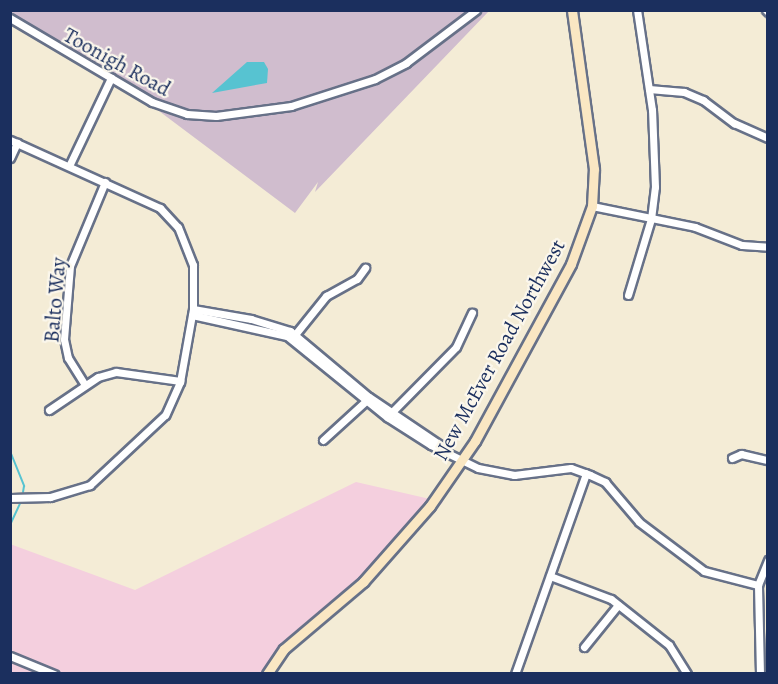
<!DOCTYPE html>
<style>
body{margin:0}
#map{position:relative;width:778px;height:684px;overflow:hidden;background:#f4ecd6;font-family:Alegreya,serif}
div>[style]{position:absolute}
[style*='--x']{left:calc(var(--x)*1px);top:calc(var(--y)*1px);width:calc(var(--w)*1px);rotate:calc(var(--a)*1deg)}
.built>*{inset:0;background:#f4cfde}
.industrial>*{inset:0;background:#d0bdce}
.water>*{inset:0;background:#57c3d1}
.stream>*{height:2px;margin:-1px;padding:0 1px;transform-origin:1px;border-radius:1px;background:#57c3d1}
.roads{filter:drop-shadow(2px 0 #677188) drop-shadow(-2px 0 #677188) drop-shadow(0 2px #677188) drop-shadow(0 -2px #677188)}
.street>*{height:7px;margin:-3.5px;padding:0 3.5px;transform-origin:3.5px;border-radius:3.5px;background:#fff}
.secondary>*{height:9px;margin:-4.5px;padding:0 4.5px;transform-origin:4.5px;border-radius:4.5px;background:#fae7c3}
span{translate:-50% -50%;white-space:nowrap;text-align:center;line-height:1.15;-webkit-text-stroke:4.5px #fbf7ec;paint-order:stroke}
.street-label{font-size:21px;color:#1b2f5e}
.frame{position:absolute;inset:0;border:12px solid #1b2f5e;pointer-events:none}
</style>
<div id="map">
<div class="built">
<i style="clip-path:polygon(356px 482px,443px 502px,386px 561px,315px 619px,268px 673px,11px 673px,10px 544px,135px 590px)"></i>
</div>
<div class="industrial">
<i style="clip-path:polygon(10px 11px,489px 11px,315px 192px,318px 182px,295px 213px,147px 102px,11px 18px)"></i>
</div>
<div class="water">
<i style="clip-path:polygon(247px 62px,264px 62px,268px 69px,267px 83px,212px 93px)"></i>
</div>
<div class="stream">
<i style="--x:10;--y:451;--w:38;--a:68"></i>
<i style="--x:24;--y:486;--w:6;--a:99"></i>
<i style="--x:10;--y:525;--w:23;--a:-65"></i>
</div>
<div class="roads">
<div class="street">
<i style="--x:766;--y:10;--w:3;--a:45"></i>
<i style="--x:10;--y:18;--w:165;--a:30.6"></i>
<i style="--x:152;--y:102;--w:37;--a:19"></i>
<i style="--x:187;--y:114;--w:29;--a:4"></i>
<i style="--x:216;--y:116;--w:76;--a:-7.6"></i>
<i style="--x:291;--y:106;--w:88;--a:-17.8"></i>
<i style="--x:375;--y:79;--w:35;--a:-27"></i>
<i style="--x:406;--y:63;--w:88;--a:-37.1"></i>
<i style="--x:649;--y:89;--w:35;--a:5"></i>
<i style="--x:684;--y:92;--w:21;--a:23"></i>
<i style="--x:703;--y:100;--w:39;--a:37"></i>
<i style="--x:734;--y:123;--w:37;--a:24"></i>
<i style="--x:10;--y:140;--w:165;--a:24.4"></i>
<i style="--x:160;--y:208;--w:26;--a:47"></i>
<i style="--x:178;--y:227;--w:41;--a:68.5"></i>
<i style="--x:193;--y:265;--w:44;--a:90"></i>
<i style="--x:193;--y:309;--w:74;--a:100.1"></i>
<i style="--x:180;--y:382;--w:36;--a:114"></i>
<i style="--x:165;--y:415;--w:103;--a:137"></i>
<i style="--x:90;--y:485;--w:42;--a:163.3"></i>
<i style="--x:50;--y:497;--w:40;--a:178.6"></i>
<i style="--x:10;--y:158;--w:17;--a:-65"></i>
<i style="--x:69;--y:166;--w:98;--a:-64.5"></i>
<i style="--x:592;--y:206;--w:105;--a:11.5"></i>
<i style="--x:695;--y:227;--w:50;--a:21"></i>
<i style="--x:742;--y:245;--w:26;--a:4"></i>
<i style="--x:628;--y:295;--w:79;--a:-73.2"></i>
<i style="--x:651;--y:219;--w:32;--a:-83"></i>
<i style="--x:655;--y:187;--w:77;--a:-92.2"></i>
<i style="--x:652;--y:110;--w:101;--a:-98.5"></i>
<i style="--x:193;--y:309;--w:59;--a:9.8"></i>
<i style="--x:251;--y:319;--w:41;--a:17.1"></i>
<i style="--x:290;--y:331;--w:103;--a:39.9"></i>
<i style="--x:369;--y:397;--w:92;--a:33.9"></i>
<i style="--x:192;--y:315;--w:97;--a:12.5"></i>
<i style="--x:287;--y:336;--w:129;--a:39"></i>
<i style="--x:387;--y:417;--w:52;--a:32.5"></i>
<i style="--x:431;--y:445;--w:52;--a:26.1"></i>
<i style="--x:478;--y:468;--w:37;--a:11"></i>
<i style="--x:514;--y:475;--w:57;--a:-7"></i>
<i style="--x:571;--y:468;--w:20;--a:20"></i>
<i style="--x:590;--y:475;--w:17;--a:25"></i>
<i style="--x:605;--y:482;--w:52;--a:49.6"></i>
<i style="--x:639;--y:522;--w:81;--a:37"></i>
<i style="--x:704;--y:571;--w:56;--a:14.5"></i>
<i style="--x:293;--y:337;--w:53;--a:-51.2"></i>
<i style="--x:326;--y:296;--w:35;--a:-29"></i>
<i style="--x:357;--y:279;--w:14;--a:-54"></i>
<i style="--x:85;--y:385;--w:32;--a:-122"></i>
<i style="--x:68;--y:358;--w:19;--a:-102"></i>
<i style="--x:64;--y:339;--w:73;--a:-85.3"></i>
<i style="--x:70;--y:266;--w:91;--a:-67.4"></i>
<i style="--x:49;--y:410;--w:59;--a:-34"></i>
<i style="--x:98;--y:377;--w:19;--a:-16"></i>
<i style="--x:116;--y:372;--w:65;--a:8"></i>
<i style="--x:389;--y:415;--w:95;--a:-45.4"></i>
<i style="--x:456;--y:347;--w:38;--a:-65"></i>
<i style="--x:323;--y:440;--w:61;--a:-42.3"></i>
<i style="--x:732;--y:458;--w:10;--a:-24"></i>
<i style="--x:741;--y:454;--w:28;--a:13"></i>
<i style="--x:550;--y:576;--w:65;--a:20.7"></i>
<i style="--x:611;--y:599;--w:74;--a:38.4"></i>
<i style="--x:669;--y:645;--w:34;--a:58"></i>
<i style="--x:584;--y:647;--w:54;--a:-51"></i>
<i style="--x:10;--y:656;--w:48;--a:22.2"></i>
<i style="--x:515;--y:674;--w:213;--a:-70.5"></i>
<i style="--x:760;--y:674;--w:89;--a:-91.3"></i>
<i style="--x:758;--y:585;--w:27;--a:-68"></i>
</div>
<div class="secondary">
<i style="--x:267;--y:674;--w:30;--a:-56"></i>
<i style="--x:284;--y:649;--w:104;--a:-40.3"></i>
<i style="--x:363;--y:582;--w:101;--a:-48.6"></i>
<i style="--x:430;--y:506;--w:79;--a:-55.3"></i>
<i style="--x:475;--y:441;--w:201;--a:-61.5"></i>
<i style="--x:571;--y:264;--w:62;--a:-70.1"></i>
<i style="--x:592;--y:206;--w:37;--a:-87"></i>
<i style="--x:594;--y:169;--w:161;--a:-97.9"></i>
</div>
</div>
<div class="street-label">
<span style="left:117px;top:62px;rotate:29deg">Toonigh Road</span>
<span style="left:55px;top:300px;rotate:-85deg">Balto Way</span>
<span style="left:499px;top:350px;rotate:-61deg">New McEver Road Northwest</span>
</div>
<div class="frame"></div>
</div>
